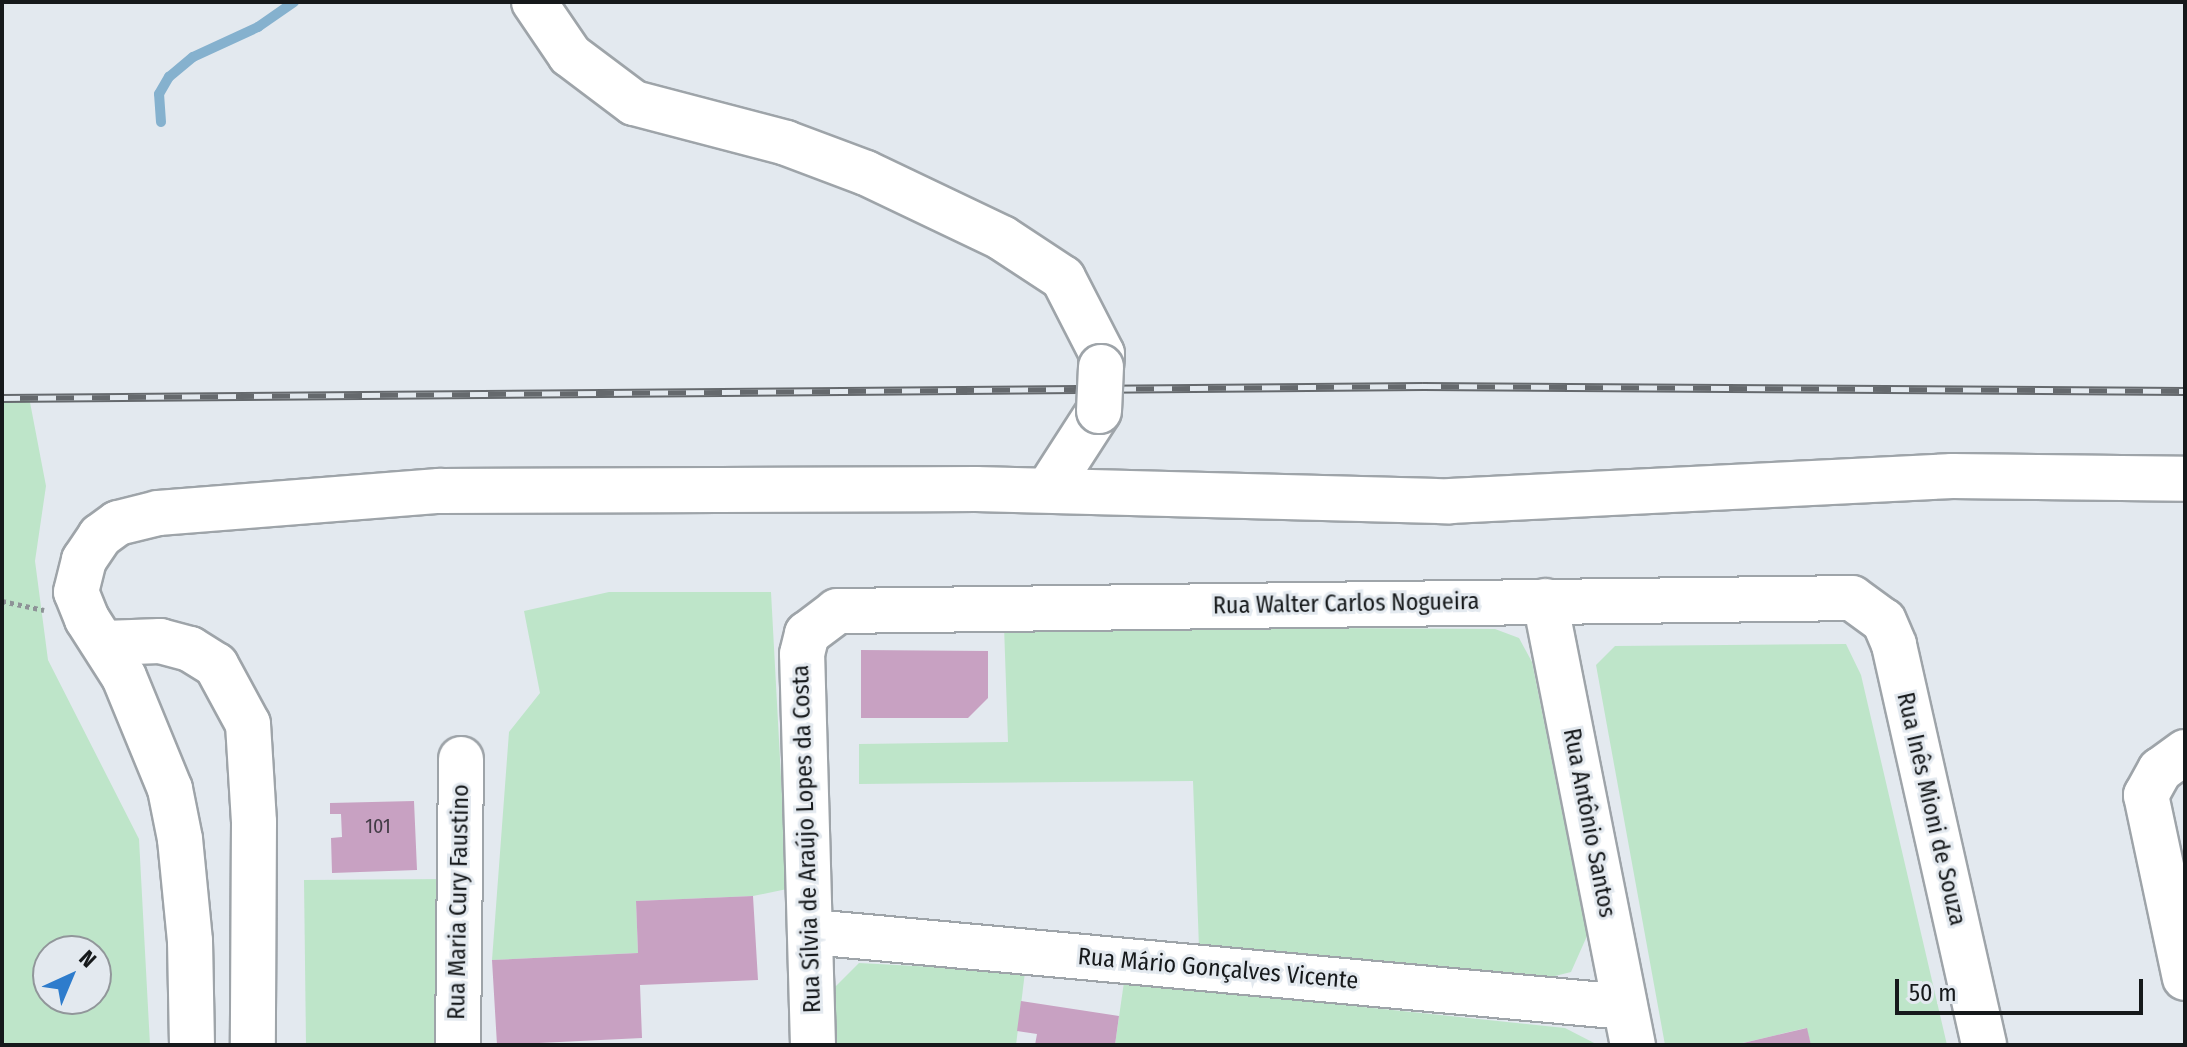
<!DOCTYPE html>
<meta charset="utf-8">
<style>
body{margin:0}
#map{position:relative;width:2187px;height:1047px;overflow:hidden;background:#e3e9ef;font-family:"Fira Sans Condensed",sans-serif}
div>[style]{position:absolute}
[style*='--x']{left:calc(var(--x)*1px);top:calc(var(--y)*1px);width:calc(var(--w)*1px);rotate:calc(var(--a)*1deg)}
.green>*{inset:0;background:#bee5c9}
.stream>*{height:10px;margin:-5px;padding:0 5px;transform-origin:5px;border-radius:5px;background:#85b1ce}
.building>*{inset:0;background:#c8a1c2}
.path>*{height:5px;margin-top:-2.5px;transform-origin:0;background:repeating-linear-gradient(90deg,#8e9397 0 4px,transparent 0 8px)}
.roads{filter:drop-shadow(2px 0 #9ea4a9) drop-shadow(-2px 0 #9ea4a9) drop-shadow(0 2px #9ea4a9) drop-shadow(0 -2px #9ea4a9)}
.minor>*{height:44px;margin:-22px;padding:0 22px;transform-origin:22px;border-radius:22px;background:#fff}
.rail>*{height:9px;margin-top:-4.5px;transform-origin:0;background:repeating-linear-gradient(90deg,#e3e9ef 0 18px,#65696d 0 36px);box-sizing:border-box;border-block:2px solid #65696d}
.bridges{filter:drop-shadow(2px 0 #9ea4a9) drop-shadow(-2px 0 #9ea4a9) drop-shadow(0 2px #9ea4a9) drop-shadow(0 -2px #9ea4a9)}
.minor-bridge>*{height:44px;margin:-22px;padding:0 22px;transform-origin:22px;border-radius:22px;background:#fff}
span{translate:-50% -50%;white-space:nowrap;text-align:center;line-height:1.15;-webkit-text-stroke:6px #e3e9ef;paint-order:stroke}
.number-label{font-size:20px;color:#423b45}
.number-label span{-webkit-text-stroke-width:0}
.street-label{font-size:24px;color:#16191b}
.frame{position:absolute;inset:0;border:4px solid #16191b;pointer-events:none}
.north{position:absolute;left:32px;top:935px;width:80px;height:80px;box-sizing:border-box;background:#e3e9ef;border:2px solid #91969a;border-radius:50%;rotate:44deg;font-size:22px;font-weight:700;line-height:32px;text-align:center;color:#16191b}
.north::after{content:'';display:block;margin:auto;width:28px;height:36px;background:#2e7ccc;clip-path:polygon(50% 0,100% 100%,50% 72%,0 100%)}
.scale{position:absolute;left:1895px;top:979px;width:248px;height:36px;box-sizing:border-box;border:4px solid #16191b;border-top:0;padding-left:10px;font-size:24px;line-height:28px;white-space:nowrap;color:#16191b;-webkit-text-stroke:6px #e3e9ef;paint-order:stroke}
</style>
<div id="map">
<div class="green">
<i style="clip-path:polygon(evenodd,29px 397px,46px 486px,35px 561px,48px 660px,139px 839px,150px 1045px,2px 1045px,2px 398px,29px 397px,48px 951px,96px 951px,96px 999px,48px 999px,48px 951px)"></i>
<i style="clip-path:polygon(609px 592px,771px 592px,787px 889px,753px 896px,636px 901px,638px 953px,492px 960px,509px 732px,540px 693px,524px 611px)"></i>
<i style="clip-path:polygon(1004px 626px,1495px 629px,1519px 638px,1532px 662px,1587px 936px,1571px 972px,1543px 979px,1199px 948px,1193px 781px,859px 784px,859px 744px,1008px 742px)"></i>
<i style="clip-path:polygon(1846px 644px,1861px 675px,1947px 1045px,1811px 1045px,1806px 1028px,1734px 1045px,1665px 1045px,1596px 665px,1615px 646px)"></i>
<i style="clip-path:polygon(447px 879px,449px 1045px,306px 1045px,304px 880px)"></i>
<i style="clip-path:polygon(859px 963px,1025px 972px,1016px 1045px,836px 1045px,834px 988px)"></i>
<i style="clip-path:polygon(1124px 982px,1565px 1028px,1598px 1045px,1115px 1045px)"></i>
</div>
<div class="stream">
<i style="--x:161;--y:122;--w:28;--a:-94"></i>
<i style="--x:159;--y:94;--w:20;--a:-60"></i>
<i style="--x:169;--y:77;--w:31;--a:-40"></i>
<i style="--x:193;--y:57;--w:72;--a:-24.8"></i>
<i style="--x:258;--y:27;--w:44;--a:-34.8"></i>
</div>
<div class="building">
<i style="clip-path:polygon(861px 650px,988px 651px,988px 698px,968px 718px,861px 718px)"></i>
<i style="clip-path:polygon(414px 801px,417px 870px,332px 873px,331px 838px,342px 837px,341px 814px,330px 814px,330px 803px)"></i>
<i style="clip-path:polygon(753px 896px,758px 980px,640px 985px,642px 1038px,497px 1045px,492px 960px,638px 953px,636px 901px)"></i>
<i style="clip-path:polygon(1021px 1001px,1119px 1016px,1115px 1045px,1035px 1045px,1037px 1034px,1017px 1031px)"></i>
<i style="clip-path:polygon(1807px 1028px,1811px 1045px,1739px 1045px,1739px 1044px)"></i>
</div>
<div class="path">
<i style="--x:2;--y:601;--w:43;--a:12.1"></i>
</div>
<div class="roads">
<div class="minor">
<i style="--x:534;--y:2;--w:64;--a:55.8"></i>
<i style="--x:570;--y:55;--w:80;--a:36.9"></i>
<i style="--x:634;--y:103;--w:157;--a:14.7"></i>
<i style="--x:786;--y:143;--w:85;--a:20.6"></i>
<i style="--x:866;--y:173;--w:151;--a:25.5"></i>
<i style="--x:1002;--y:238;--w:73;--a:33.3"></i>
<i style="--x:1063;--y:278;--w:85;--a:62.8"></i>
<i style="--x:1102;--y:354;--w:13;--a:94"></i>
<i style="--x:1048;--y:490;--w:94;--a:-57.2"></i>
<i style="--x:1545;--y:601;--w:453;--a:78.8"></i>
<i style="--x:105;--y:643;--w:55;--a:-2.1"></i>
<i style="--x:160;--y:641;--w:31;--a:15"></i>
<i style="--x:190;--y:649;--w:31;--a:32"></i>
<i style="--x:216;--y:665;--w:67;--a:61.5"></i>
<i style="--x:248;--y:724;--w:98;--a:86.5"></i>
<i style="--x:254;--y:822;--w:223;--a:90.3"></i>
<i style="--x:2185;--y:752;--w:31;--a:144"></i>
<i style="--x:2160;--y:770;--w:29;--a:119"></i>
<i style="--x:2146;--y:795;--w:187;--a:78"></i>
<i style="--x:812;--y:932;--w:816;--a:5.27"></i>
<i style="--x:192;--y:1045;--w:104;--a:-91.1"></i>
<i style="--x:190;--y:941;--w:102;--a:-95.6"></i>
<i style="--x:180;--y:839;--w:51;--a:-101.3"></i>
<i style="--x:170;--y:789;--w:121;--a:-112.3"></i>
<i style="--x:124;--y:677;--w:69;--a:-122.5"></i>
<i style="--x:87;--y:619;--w:29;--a:-112"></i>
<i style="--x:76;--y:592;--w:33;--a:-76"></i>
<i style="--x:84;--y:560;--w:29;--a:-56"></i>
<i style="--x:100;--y:536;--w:22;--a:-36"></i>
<i style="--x:118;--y:523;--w:41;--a:-14"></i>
<i style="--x:158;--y:513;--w:282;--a:-4.5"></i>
<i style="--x:439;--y:491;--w:537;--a:-0.21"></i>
<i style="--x:976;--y:489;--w:474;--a:1.5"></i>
<i style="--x:1450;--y:501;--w:503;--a:-2.85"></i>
<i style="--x:1952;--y:476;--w:233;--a:0.7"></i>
<i style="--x:458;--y:1045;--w:286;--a:-89.4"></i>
<i style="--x:813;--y:1045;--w:391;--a:-91.6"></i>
<i style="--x:802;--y:654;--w:21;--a:-76"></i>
<i style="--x:807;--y:634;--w:38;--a:-37"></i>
<i style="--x:837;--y:611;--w:1015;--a:-0.73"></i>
<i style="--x:1852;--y:598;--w:39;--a:36"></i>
<i style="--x:1884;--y:621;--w:26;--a:67"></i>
<i style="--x:1894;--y:645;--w:410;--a:77.3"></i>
</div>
</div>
<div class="rail">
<i style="--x:2;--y:398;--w:1421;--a:-0.48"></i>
<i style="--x:1423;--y:386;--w:762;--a:0.38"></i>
</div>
<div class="bridges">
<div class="minor-bridge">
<i style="--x:1099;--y:411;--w:44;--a:-87.4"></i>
</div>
</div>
<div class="number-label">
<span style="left:378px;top:826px">101</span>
</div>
<div class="street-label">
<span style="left:1346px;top:604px;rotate:-1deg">Rua Walter Carlos Nogueira</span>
<span style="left:1931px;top:809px;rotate:77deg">Rua Inês Mioni de Souza</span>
<span style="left:1589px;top:823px;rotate:79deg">Rua Antônio Santos</span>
<span style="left:807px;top:839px;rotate:-92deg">Rua Sílvia de Araújo Lopes da Costa</span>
<span style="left:459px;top:902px;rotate:-89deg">Rua Maria Cury Faustino</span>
<span style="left:1218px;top:969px;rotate:5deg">Rua Mário Gonçalves Vicente</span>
</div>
<div class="frame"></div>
<div class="north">N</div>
<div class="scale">50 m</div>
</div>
